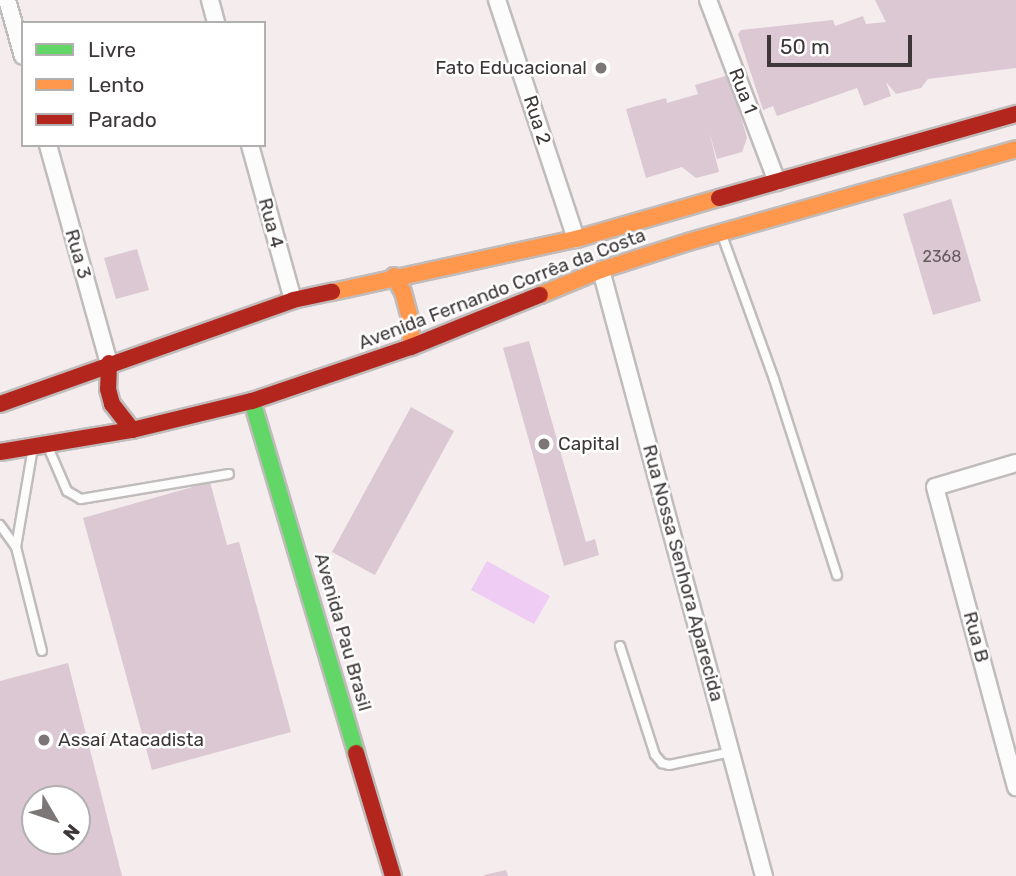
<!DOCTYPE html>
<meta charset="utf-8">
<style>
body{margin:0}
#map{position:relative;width:1016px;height:876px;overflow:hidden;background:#f4eced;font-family:Rubik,sans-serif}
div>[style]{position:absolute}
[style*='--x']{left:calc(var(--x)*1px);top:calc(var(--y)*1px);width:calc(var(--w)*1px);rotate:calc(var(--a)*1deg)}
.water>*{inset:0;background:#eeccf4}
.building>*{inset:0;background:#dbc8d2}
.roads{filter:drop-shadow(2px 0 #c1bcbc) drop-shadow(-2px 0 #c1bcbc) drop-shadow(0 2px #c1bcbc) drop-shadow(0 -2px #c1bcbc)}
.lane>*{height:8px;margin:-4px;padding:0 4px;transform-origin:4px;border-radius:4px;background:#fdfcfc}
.street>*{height:16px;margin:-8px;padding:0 8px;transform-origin:8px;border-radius:8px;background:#fdfcfc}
.fast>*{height:16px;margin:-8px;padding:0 8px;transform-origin:8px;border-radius:8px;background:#63d668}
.slow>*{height:16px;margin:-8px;padding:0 8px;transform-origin:8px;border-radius:8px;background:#ff974d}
.jam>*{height:16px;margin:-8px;padding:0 8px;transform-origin:8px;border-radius:8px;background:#b3261e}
.dots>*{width:19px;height:19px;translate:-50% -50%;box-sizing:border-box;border:4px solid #fff;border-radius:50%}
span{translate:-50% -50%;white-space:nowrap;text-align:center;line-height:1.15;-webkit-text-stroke:5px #fff;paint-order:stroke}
.number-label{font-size:16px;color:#645b5e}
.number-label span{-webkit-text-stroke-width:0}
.poi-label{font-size:19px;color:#3d3738}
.right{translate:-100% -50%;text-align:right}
.left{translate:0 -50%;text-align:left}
.street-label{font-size:19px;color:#3d3738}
.legend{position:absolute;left:21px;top:21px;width:245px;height:126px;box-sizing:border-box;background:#fff;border:2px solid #b1afaf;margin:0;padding:9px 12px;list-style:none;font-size:21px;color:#3d3738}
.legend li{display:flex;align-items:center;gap:14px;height:35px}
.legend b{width:35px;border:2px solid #b1afaf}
.north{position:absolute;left:21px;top:785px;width:70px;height:70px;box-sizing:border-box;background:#fff;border:2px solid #b1afaf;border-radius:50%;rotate:129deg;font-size:19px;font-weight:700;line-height:28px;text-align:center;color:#3d3738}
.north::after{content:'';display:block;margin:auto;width:24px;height:32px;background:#7d7677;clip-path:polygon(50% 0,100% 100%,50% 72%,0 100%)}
.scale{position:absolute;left:767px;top:35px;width:145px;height:32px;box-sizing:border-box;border:4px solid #3d3738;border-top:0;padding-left:9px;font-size:21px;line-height:24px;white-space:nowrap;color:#3d3738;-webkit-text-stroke:5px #fff;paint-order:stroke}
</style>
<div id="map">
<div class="water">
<i style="clip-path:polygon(487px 561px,550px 596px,534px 624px,471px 590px)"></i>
</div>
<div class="building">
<i style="clip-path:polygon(875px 0,1016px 0,1016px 68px,928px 79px,921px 88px,896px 94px,886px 82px,891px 96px,864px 106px,857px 88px,777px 116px,773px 106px,763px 110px,738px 34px,741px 30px,833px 20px,835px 26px,863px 16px,866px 24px,886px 22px)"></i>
<i style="clip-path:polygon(729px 75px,747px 138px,742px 152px,717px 159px,709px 131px,719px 172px,696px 178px,682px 167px,646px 178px,626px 109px,666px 98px,667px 103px,698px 94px,695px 85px)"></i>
<i style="clip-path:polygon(951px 199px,981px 301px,933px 315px,903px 214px)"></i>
<i style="clip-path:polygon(137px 249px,149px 290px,116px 299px,104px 258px)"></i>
<i style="clip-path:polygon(529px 341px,586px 542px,595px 539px,599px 555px,564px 566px,503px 348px)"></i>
<i style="clip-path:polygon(411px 407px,454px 431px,375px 575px,332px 552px)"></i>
<i style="clip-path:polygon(210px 482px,227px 545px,239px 542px,291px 732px,152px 770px,83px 518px)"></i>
<i style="clip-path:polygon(evenodd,68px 663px,122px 876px,0 876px,0 681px,68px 663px,35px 799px,77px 799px,77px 841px,35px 841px,35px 799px)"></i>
<i style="clip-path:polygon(506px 870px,508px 876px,485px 876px,484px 875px)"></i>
</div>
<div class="roads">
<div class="lane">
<i style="--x:723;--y:238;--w:150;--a:70.1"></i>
<i style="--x:774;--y:379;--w:206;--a:72.2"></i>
<i style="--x:48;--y:447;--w:48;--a:66.6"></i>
<i style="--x:67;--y:491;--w:16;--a:30"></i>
<i style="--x:81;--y:499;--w:150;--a:-9.6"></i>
<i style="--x:0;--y:525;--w:27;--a:54"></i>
<i style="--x:16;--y:547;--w:107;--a:76"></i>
<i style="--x:16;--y:547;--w:95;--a:-80.3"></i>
<i style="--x:620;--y:646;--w:114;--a:72.2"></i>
<i style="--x:655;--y:755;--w:11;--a:49"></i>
<i style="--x:662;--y:763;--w:7;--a:16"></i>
<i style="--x:669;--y:765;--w:63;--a:-11.8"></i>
</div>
<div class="street">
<i style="--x:7;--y:0;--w:58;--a:74.1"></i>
<i style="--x:210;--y:0;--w:24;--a:75"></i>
<i style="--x:497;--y:0;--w:252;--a:71.7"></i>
<i style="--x:708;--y:0;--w:195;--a:69.2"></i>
<i style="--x:48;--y:145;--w:226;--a:74.4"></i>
<i style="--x:250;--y:145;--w:161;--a:74.5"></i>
<i style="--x:601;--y:270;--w:628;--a:74.95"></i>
<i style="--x:1016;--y:463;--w:84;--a:163.5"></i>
<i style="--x:935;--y:487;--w:311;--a:74.9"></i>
</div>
<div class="fast">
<i style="--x:252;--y:401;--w:367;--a:73.5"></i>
</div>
<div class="slow">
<i style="--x:394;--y:276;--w:18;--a:61"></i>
<i style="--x:403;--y:292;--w:30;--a:75"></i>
<i style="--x:411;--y:321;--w:26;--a:90"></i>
<i style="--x:332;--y:292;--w:250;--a:-12.3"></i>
<i style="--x:576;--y:239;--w:149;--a:-16"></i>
<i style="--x:540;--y:295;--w:66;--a:-22.3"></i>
<i style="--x:601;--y:270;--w:91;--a:-17.8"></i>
<i style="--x:688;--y:242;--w:341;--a:-15.8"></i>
</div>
<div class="jam">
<i style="--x:719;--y:198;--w:309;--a:-15.8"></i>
<i style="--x:109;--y:363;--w:26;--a:92"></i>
<i style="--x:108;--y:389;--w:16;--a:75"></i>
<i style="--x:112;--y:404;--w:33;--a:52"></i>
<i style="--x:0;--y:404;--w:311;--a:-19.5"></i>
<i style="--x:293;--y:300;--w:40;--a:-12"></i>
<i style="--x:0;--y:452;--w:134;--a:-9.5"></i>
<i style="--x:132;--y:430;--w:123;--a:-13.6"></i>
<i style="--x:252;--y:401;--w:168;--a:-18.8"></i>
<i style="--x:411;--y:347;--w:139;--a:-22"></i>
<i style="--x:356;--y:753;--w:128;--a:73.3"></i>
</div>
</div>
<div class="dots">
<i style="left:601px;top:68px;background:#7d7677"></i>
<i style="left:544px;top:444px;background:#7d7677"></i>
<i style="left:44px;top:740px;background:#7d7677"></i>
</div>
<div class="number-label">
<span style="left:942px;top:257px">2368</span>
</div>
<div class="poi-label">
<span class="right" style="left:587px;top:68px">Fato Educacional</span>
<span class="left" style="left:558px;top:444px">Capital</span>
<span class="left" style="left:58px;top:740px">Assaí Atacadista</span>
</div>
<div class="street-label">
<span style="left:743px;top:91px;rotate:69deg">Rua 1</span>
<span style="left:537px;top:120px;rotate:72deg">Rua 2</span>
<span style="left:271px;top:223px;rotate:75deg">Rua 4</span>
<span style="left:78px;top:254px;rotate:74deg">Rua 3</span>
<span style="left:502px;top:289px;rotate:-21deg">Avenida Fernando Corrêa da Costa</span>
<span style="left:683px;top:573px;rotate:75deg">Rua Nossa Senhora Aparecida</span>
<span style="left:343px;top:632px;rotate:74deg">Avenida Pau Brasil</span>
<span style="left:976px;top:637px;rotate:75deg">Rua B</span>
</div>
<ul class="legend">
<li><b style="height:9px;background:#63d668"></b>Livre</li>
<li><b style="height:9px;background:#ff974d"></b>Lento</li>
<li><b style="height:9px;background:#b3261e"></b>Parado</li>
</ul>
<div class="north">N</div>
<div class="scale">50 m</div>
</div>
